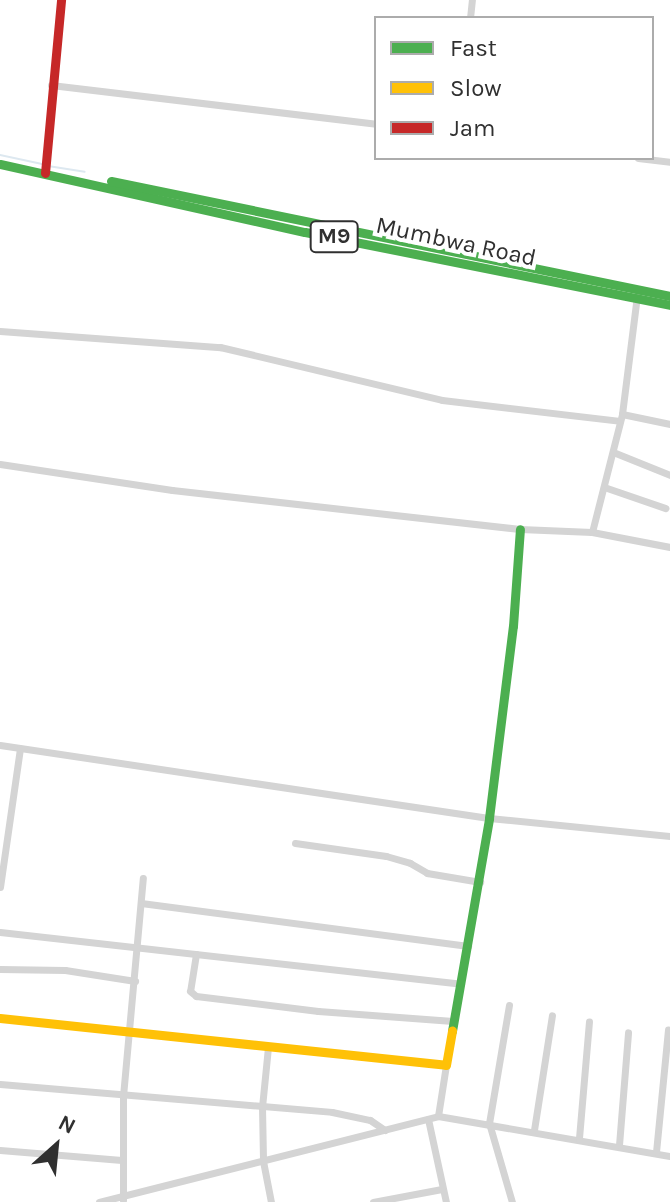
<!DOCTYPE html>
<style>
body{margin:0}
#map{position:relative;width:670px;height:1202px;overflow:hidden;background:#fff;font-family:Karla,sans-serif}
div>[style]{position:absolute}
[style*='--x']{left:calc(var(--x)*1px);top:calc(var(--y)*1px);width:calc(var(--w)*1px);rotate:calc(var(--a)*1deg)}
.stream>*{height:2px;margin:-1px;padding:0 1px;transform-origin:1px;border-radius:1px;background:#dde8f0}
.street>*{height:7px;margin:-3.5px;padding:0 3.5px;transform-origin:3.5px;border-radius:3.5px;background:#d4d4d4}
.fast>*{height:9px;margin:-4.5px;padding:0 4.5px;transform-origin:4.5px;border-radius:4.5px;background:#4caf50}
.slow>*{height:9px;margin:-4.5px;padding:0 4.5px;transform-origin:4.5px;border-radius:4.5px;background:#ffc107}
.jam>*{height:9px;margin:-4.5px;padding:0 4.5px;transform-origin:4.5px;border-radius:4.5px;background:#c62828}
span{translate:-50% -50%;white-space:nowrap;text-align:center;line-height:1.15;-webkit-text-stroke:8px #fff;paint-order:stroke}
.shield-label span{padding:2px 6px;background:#fff;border:2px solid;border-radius:6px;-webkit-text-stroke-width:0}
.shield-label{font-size:22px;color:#303030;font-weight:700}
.street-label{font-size:24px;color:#303030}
.legend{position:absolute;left:374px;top:16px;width:280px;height:144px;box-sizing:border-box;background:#fff;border:2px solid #acacac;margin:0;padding:10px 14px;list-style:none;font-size:24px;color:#303030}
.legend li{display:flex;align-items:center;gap:16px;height:40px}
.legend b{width:40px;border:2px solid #acacac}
.north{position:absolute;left:16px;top:1106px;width:80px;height:80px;-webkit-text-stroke:6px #fff;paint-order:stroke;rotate:27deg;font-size:22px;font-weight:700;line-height:32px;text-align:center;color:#303030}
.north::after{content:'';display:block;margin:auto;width:28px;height:36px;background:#303030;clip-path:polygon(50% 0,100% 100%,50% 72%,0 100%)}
</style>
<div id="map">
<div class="stream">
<i style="--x:0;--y:155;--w:43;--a:12.1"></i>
<i style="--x:48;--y:166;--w:37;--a:9"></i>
</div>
<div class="street">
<i style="--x:470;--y:18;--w:18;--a:-84"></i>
<i style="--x:51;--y:85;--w:327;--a:6.8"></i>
<i style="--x:638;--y:158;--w:32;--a:7"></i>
<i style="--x:0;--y:331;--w:221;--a:4.2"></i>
<i style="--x:220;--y:347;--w:228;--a:13.4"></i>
<i style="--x:442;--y:400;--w:179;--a:6.7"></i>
<i style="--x:622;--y:414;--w:49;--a:11.8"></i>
<i style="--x:613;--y:452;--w:61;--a:22"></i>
<i style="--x:0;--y:464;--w:174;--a:8.6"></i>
<i style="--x:172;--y:490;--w:350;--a:6.4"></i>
<i style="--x:520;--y:529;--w:72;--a:2.4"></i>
<i style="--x:592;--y:532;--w:79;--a:10.9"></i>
<i style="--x:604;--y:487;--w:65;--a:19"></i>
<i style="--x:592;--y:532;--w:122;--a:-75.7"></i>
<i style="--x:622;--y:414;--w:119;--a:-82.8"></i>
<i style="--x:0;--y:745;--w:494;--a:8.5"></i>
<i style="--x:489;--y:818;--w:182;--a:5.7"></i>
<i style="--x:295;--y:843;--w:92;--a:8.1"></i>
<i style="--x:386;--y:856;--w:25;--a:16"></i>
<i style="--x:410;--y:863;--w:20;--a:30"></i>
<i style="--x:427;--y:873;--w:54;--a:9.6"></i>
<i style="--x:0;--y:887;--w:140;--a:-81.8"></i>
<i style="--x:141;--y:903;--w:330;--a:7.5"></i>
<i style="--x:0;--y:932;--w:464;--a:6.4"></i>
<i style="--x:196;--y:954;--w:37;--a:99"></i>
<i style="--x:190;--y:991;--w:8;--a:40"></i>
<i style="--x:196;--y:996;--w:123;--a:7"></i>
<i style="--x:318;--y:1011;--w:135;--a:4.2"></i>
<i style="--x:0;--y:969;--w:65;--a:0.9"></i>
<i style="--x:65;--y:970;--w:71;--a:8.9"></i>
<i style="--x:509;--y:1005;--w:120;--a:99.6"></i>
<i style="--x:489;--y:1123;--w:82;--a:73.8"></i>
<i style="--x:268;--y:1047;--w:60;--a:95.7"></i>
<i style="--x:262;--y:1107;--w:54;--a:88.9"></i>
<i style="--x:263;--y:1161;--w:42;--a:79"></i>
<i style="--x:0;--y:1084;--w:333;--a:4.8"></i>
<i style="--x:332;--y:1112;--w:39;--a:12"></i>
<i style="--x:370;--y:1120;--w:18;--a:34"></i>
<i style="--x:438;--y:1116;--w:235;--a:9.8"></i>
<i style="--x:428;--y:1119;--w:85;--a:77.8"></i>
<i style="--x:534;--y:1130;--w:116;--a:-81.1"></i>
<i style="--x:579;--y:1138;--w:117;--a:-85.1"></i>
<i style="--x:619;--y:1145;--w:113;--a:-85.4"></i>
<i style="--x:0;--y:1150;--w:122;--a:4.7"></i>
<i style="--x:656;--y:1152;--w:123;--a:-84.4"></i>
<i style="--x:123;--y:1200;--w:104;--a:-90"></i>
<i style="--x:123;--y:1096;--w:219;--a:-84.8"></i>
<i style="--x:99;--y:1202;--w:350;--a:-14.2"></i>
<i style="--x:438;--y:1116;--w:52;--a:-81.1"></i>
<i style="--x:373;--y:1202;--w:70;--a:-10.7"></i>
</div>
<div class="fast">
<i style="--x:0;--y:164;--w:312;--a:12.6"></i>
<i style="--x:305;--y:232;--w:372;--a:11.3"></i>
<i style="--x:111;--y:181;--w:571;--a:11.62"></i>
<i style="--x:452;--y:1031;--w:216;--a:-80.1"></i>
<i style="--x:489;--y:818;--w:193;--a:-82.9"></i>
<i style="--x:513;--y:626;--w:97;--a:-85.9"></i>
</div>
<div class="slow">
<i style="--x:0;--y:1018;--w:448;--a:6"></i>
<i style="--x:446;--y:1065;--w:35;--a:-80"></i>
</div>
<div class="jam">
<i style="--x:45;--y:173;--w:174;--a:-84.7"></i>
</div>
<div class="shield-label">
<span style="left:334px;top:237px">M9</span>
</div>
<div class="street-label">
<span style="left:456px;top:242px;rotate:12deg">Mumbwa Road</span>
</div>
<ul class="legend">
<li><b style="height:10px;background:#4caf50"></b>Fast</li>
<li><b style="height:10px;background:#ffc107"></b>Slow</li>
<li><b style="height:10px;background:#c62828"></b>Jam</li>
</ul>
<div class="north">N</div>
</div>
